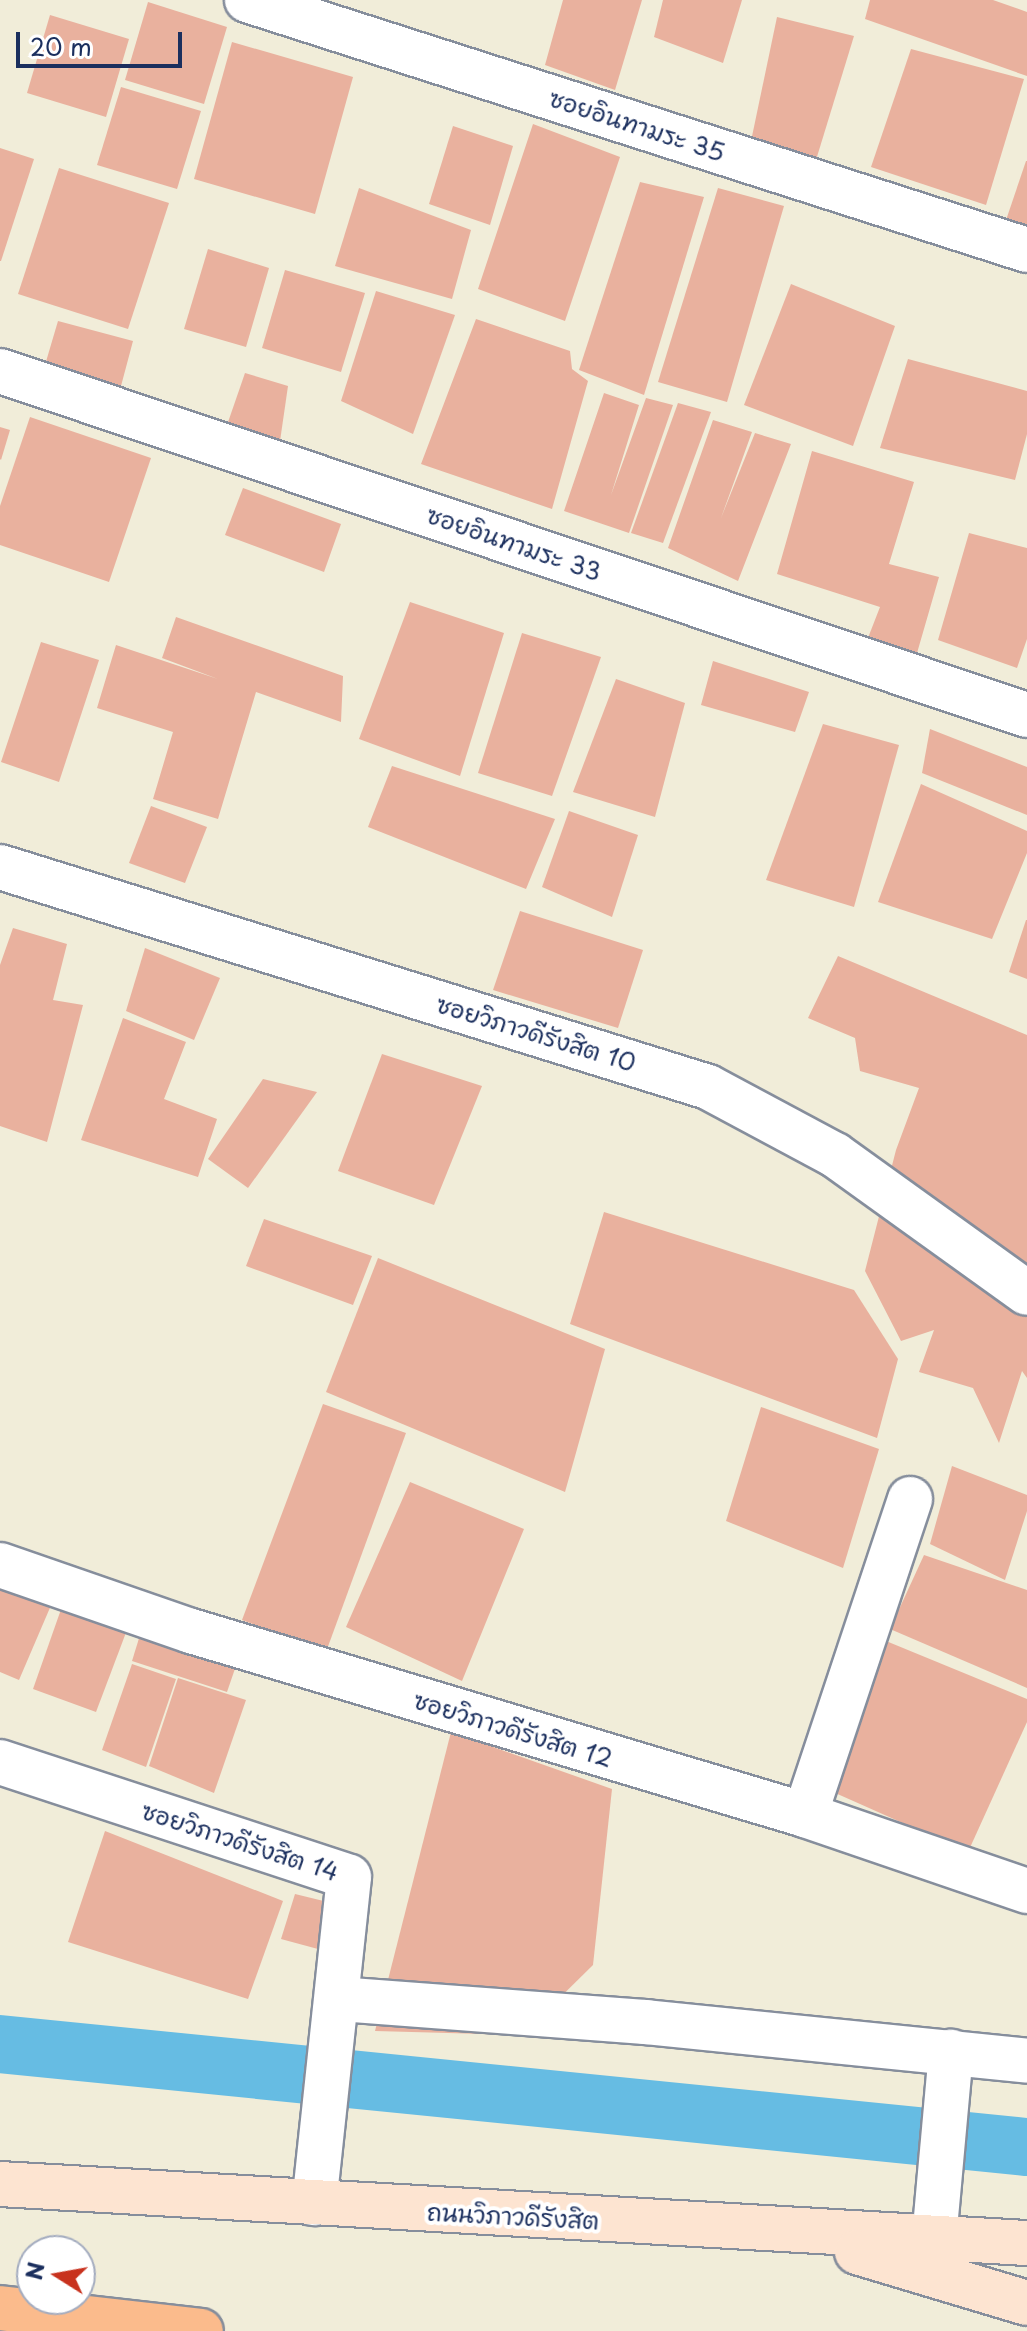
<!DOCTYPE html>
<meta charset="utf-8">
<style>
body{margin:0}
#map{position:relative;width:1027px;height:2331px;overflow:hidden;background:#f1edd9;font-family:"Playpen Sans","Playpen Sans Thai",sans-serif}
div>[style]{position:absolute}
[style*='--x']{left:calc(var(--x)*1px);top:calc(var(--y)*1px);width:calc(var(--w)*1px);rotate:calc(var(--a)*1deg)}
.canal>*{height:58px;margin:-29px;padding:0 29px;transform-origin:29px;border-radius:29px;background:#66bce3}
.building>*{inset:0;background:#e9b19e}
.roads{filter:drop-shadow(2px 0 #868e9c) drop-shadow(-2px 0 #868e9c) drop-shadow(0 2px #868e9c) drop-shadow(0 -2px #868e9c)}
.minor>*{height:44px;margin:-22px;padding:0 22px;transform-origin:22px;border-radius:22px;background:#fff}
.secondary>*{height:44px;margin:-22px;padding:0 22px;transform-origin:22px;border-radius:22px;background:#fde4d1}
.motorway>*{height:44px;margin:-22px;padding:0 22px;transform-origin:22px;border-radius:22px;background:#fbbb8c}
span{translate:-50% -50%;white-space:nowrap;text-align:center;line-height:1.15;-webkit-text-stroke:8px #fff;paint-order:stroke}
.street-label{font-size:24px;color:#1b2f5e}
.north{position:absolute;left:16px;top:2235px;width:80px;height:80px;box-sizing:border-box;background:#fff;border:2px solid #a4acbf;border-radius:50%;rotate:281deg;font-size:22px;font-weight:700;line-height:32px;text-align:center;color:#1b2f5e}
.north::after{content:'';display:block;margin:auto;width:28px;height:36px;background:#c8321e;clip-path:polygon(50% 0,100% 100%,50% 72%,0 100%)}
.scale{position:absolute;left:16px;top:32px;width:166px;height:36px;box-sizing:border-box;border:4px solid #1b2f5e;border-top:0;padding-left:10px;font-size:24px;line-height:28px;white-space:nowrap;color:#1b2f5e;-webkit-text-stroke:6px #fff;paint-order:stroke}
</style>
<div id="map">
<div class="canal">
<i style="--x:0;--y:2044;--w:1032;--a:5.73"></i>
</div>
<div class="building">
<i style="clip-path:polygon(563px 0,642px 0,615px 90px,545px 65px)"></i>
<i style="clip-path:polygon(663px 0,742px 0,723px 63px,654px 37px)"></i>
<i style="clip-path:polygon(870px 0,993px 0,1027px 12px,1027px 76px,865px 19px)"></i>
<i style="clip-path:polygon(148px 2px,227px 27px,204px 104px,125px 80px)"></i>
<i style="clip-path:polygon(50px 15px,129px 39px,106px 117px,27px 93px)"></i>
<i style="clip-path:polygon(777px 17px,854px 36px,816px 160px,750px 146px)"></i>
<i style="clip-path:polygon(232px 42px,353px 77px,315px 214px,194px 179px)"></i>
<i style="clip-path:polygon(911px 49px,1024px 79px,986px 205px,871px 167px)"></i>
<i style="clip-path:polygon(121px 87px,201px 111px,177px 189px,97px 165px)"></i>
<i style="clip-path:polygon(533px 124px,620px 157px,565px 321px,478px 289px)"></i>
<i style="clip-path:polygon(453px 126px,513px 146px,490px 225px,429px 204px)"></i>
<i style="clip-path:polygon(0 148px,34px 159px,1px 261px,0 261px)"></i>
<i style="clip-path:polygon(1026px 161px,1027px 161px,1027px 236px,1003px 229px)"></i>
<i style="clip-path:polygon(59px 168px,169px 203px,128px 329px,18px 294px)"></i>
<i style="clip-path:polygon(640px 182px,704px 197px,644px 395px,579px 370px)"></i>
<i style="clip-path:polygon(359px 188px,471px 230px,452px 299px,335px 266px)"></i>
<i style="clip-path:polygon(718px 188px,784px 206px,727px 402px,658px 382px)"></i>
<i style="clip-path:polygon(208px 249px,269px 268px,246px 347px,184px 329px)"></i>
<i style="clip-path:polygon(285px 270px,365px 293px,341px 372px,262px 348px)"></i>
<i style="clip-path:polygon(791px 284px,895px 326px,853px 446px,744px 405px)"></i>
<i style="clip-path:polygon(376px 291px,455px 315px,413px 434px,341px 401px)"></i>
<i style="clip-path:polygon(476px 319px,570px 351px,572px 369px,588px 381px,552px 509px,421px 464px)"></i>
<i style="clip-path:polygon(58px 321px,133px 341px,121px 386px,45px 365px)"></i>
<i style="clip-path:polygon(908px 359px,1027px 391px,1027px 434px,1015px 480px,880px 448px)"></i>
<i style="clip-path:polygon(245px 373px,288px 386px,279px 448px,226px 428px)"></i>
<i style="clip-path:polygon(604px 393px,639px 405px,611px 495px,646px 398px,673px 405px,629px 533px,564px 511px)"></i>
<i style="clip-path:polygon(678px 403px,711px 412px,663px 543px,631px 533px)"></i>
<i style="clip-path:polygon(30px 417px,151px 458px,109px 582px,0 545px,0 506px)"></i>
<i style="clip-path:polygon(713px 420px,752px 432px,721px 518px,755px 433px,791px 444px,738px 581px,668px 548px)"></i>
<i style="clip-path:polygon(0 427px,10px 430px,1px 460px,0 459px)"></i>
<i style="clip-path:polygon(812px 451px,914px 482px,889px 564px,939px 577px,915px 660px,866px 643px,880px 607px,777px 574px)"></i>
<i style="clip-path:polygon(243px 488px,341px 524px,324px 572px,225px 535px)"></i>
<i style="clip-path:polygon(969px 533px,1027px 548px,1027px 639px,1017px 668px,938px 640px)"></i>
<i style="clip-path:polygon(410px 602px,504px 633px,460px 776px,359px 739px)"></i>
<i style="clip-path:polygon(176px 617px,343px 676px,341px 722px,256px 692px,218px 819px,153px 799px,173px 732px,97px 708px,116px 645px,218px 679px,162px 658px)"></i>
<i style="clip-path:polygon(522px 633px,601px 657px,552px 796px,478px 773px)"></i>
<i style="clip-path:polygon(41px 642px,99px 660px,59px 782px,1px 762px)"></i>
<i style="clip-path:polygon(713px 661px,809px 692px,795px 732px,701px 705px)"></i>
<i style="clip-path:polygon(616px 679px,685px 703px,655px 817px,573px 792px)"></i>
<i style="clip-path:polygon(823px 724px,899px 745px,854px 907px,766px 880px)"></i>
<i style="clip-path:polygon(930px 729px,1027px 767px,1027px 815px,922px 773px)"></i>
<i style="clip-path:polygon(392px 766px,555px 819px,526px 889px,368px 827px)"></i>
<i style="clip-path:polygon(921px 784px,1027px 831px,1027px 853px,992px 939px,878px 902px)"></i>
<i style="clip-path:polygon(151px 806px,207px 827px,185px 883px,129px 863px)"></i>
<i style="clip-path:polygon(569px 811px,638px 835px,612px 917px,542px 887px)"></i>
<i style="clip-path:polygon(520px 911px,643px 950px,618px 1028px,493px 990px)"></i>
<i style="clip-path:polygon(1026px 920px,1027px 920px,1027px 979px,1009px 972px)"></i>
<i style="clip-path:polygon(13px 928px,67px 944px,53px 1000px,83px 1005px,47px 1142px,0 1126px,0 965px)"></i>
<i style="clip-path:polygon(145px 948px,220px 978px,194px 1040px,126px 1011px)"></i>
<i style="clip-path:polygon(838px 956px,1027px 1035px,1027px 1378px,1022px 1371px,999px 1443px,973px 1388px,919px 1372px,934px 1330px,901px 1341px,865px 1271px,896px 1150px,919px 1088px,860px 1071px,855px 1038px,808px 1018px)"></i>
<i style="clip-path:polygon(123px 1018px,186px 1042px,164px 1099px,217px 1119px,198px 1177px,81px 1140px)"></i>
<i style="clip-path:polygon(382px 1054px,482px 1086px,434px 1205px,338px 1171px)"></i>
<i style="clip-path:polygon(263px 1079px,317px 1092px,248px 1188px,208px 1159px)"></i>
<i style="clip-path:polygon(604px 1212px,854px 1290px,898px 1359px,877px 1438px,570px 1324px)"></i>
<i style="clip-path:polygon(264px 1219px,372px 1256px,353px 1305px,246px 1266px)"></i>
<i style="clip-path:polygon(378px 1258px,605px 1349px,565px 1492px,326px 1392px)"></i>
<i style="clip-path:polygon(323px 1404px,406px 1433px,326px 1652px,242px 1620px)"></i>
<i style="clip-path:polygon(761px 1407px,879px 1449px,843px 1568px,726px 1521px)"></i>
<i style="clip-path:polygon(952px 1466px,1027px 1495px,1027px 1511px,1005px 1580px,930px 1544px)"></i>
<i style="clip-path:polygon(410px 1482px,524px 1529px,462px 1681px,346px 1627px)"></i>
<i style="clip-path:polygon(924px 1555px,1027px 1590px,1027px 1688px,890px 1629px)"></i>
<i style="clip-path:polygon(0 1575px,55px 1596px,19px 1680px,0 1672px)"></i>
<i style="clip-path:polygon(65px 1598px,130px 1622px,96px 1712px,33px 1689px)"></i>
<i style="clip-path:polygon(144px 1622px,240px 1654px,227px 1692px,132px 1661px)"></i>
<i style="clip-path:polygon(886px 1641px,1027px 1699px,1027px 1722px,968px 1852px,833px 1792px)"></i>
<i style="clip-path:polygon(132px 1664px,176px 1679px,146px 1767px,102px 1750px)"></i>
<i style="clip-path:polygon(178px 1678px,246px 1700px,214px 1793px,149px 1766px)"></i>
<i style="clip-path:polygon(451px 1732px,612px 1789px,593px 1965px,522px 2035px,375px 2031px)"></i>
<i style="clip-path:polygon(105px 1831px,283px 1901px,248px 1999px,68px 1942px)"></i>
<i style="clip-path:polygon(295px 1894px,340px 1905px,329px 1952px,281px 1939px)"></i>
</div>
<div class="roads">
<div class="minor">
<i style="--x:247;--y:0;--w:819;--a:17.77"></i>
<i style="--x:0;--y:371;--w:1083;--a:18.52"></i>
<i style="--x:0;--y:867;--w:741;--a:17.26"></i>
<i style="--x:708;--y:1087;--w:144;--a:28.2"></i>
<i style="--x:835;--y:1155;--w:236;--a:35.7"></i>
<i style="--x:0;--y:1565;--w:202;--a:19.1"></i>
<i style="--x:191;--y:1631;--w:641;--a:16.68"></i>
<i style="--x:805;--y:1815;--w:235;--a:18.9"></i>
<i style="--x:0;--y:1762;--w:367;--a:18.2"></i>
<i style="--x:349;--y:1877;--w:328;--a:96.1"></i>
<i style="--x:805;--y:1815;--w:333;--a:-71.6"></i>
<i style="--x:339;--y:1999;--w:308;--a:4.3"></i>
<i style="--x:646;--y:2022;--w:383;--a:5.8"></i>
<i style="--x:934;--y:2239;--w:188;--a:-84.8"></i>
</div>
<div class="secondary">
<i style="--x:0;--y:2184;--w:1029;--a:3.29"></i>
<i style="--x:857;--y:2252;--w:177;--a:16.7"></i>
</div>
<div class="motorway">
<i style="--x:0;--y:2308;--w:202;--a:6.5"></i>
</div>
</div>
<div class="street-label">
<span style="left:637px;top:125px;rotate:18deg">ซอยอินทามระ 35</span>
<span style="left:514px;top:543px;rotate:19deg">ซอยอินทามระ 33</span>
<span style="left:536px;top:1033px;rotate:17deg">ซอยวิภาวดีรังสิต 10</span>
<span style="left:513px;top:1729px;rotate:17deg">ซอยวิภาวดีรังสิต 12</span>
<span style="left:240px;top:1841px;rotate:18deg">ซอยวิภาวดีรังสิต 14</span>
<span style="left:513px;top:2216px;rotate:3deg">ถนนวิภาวดีรังสิต</span>
</div>
<div class="north">N</div>
<div class="scale">20 m</div>
</div>
